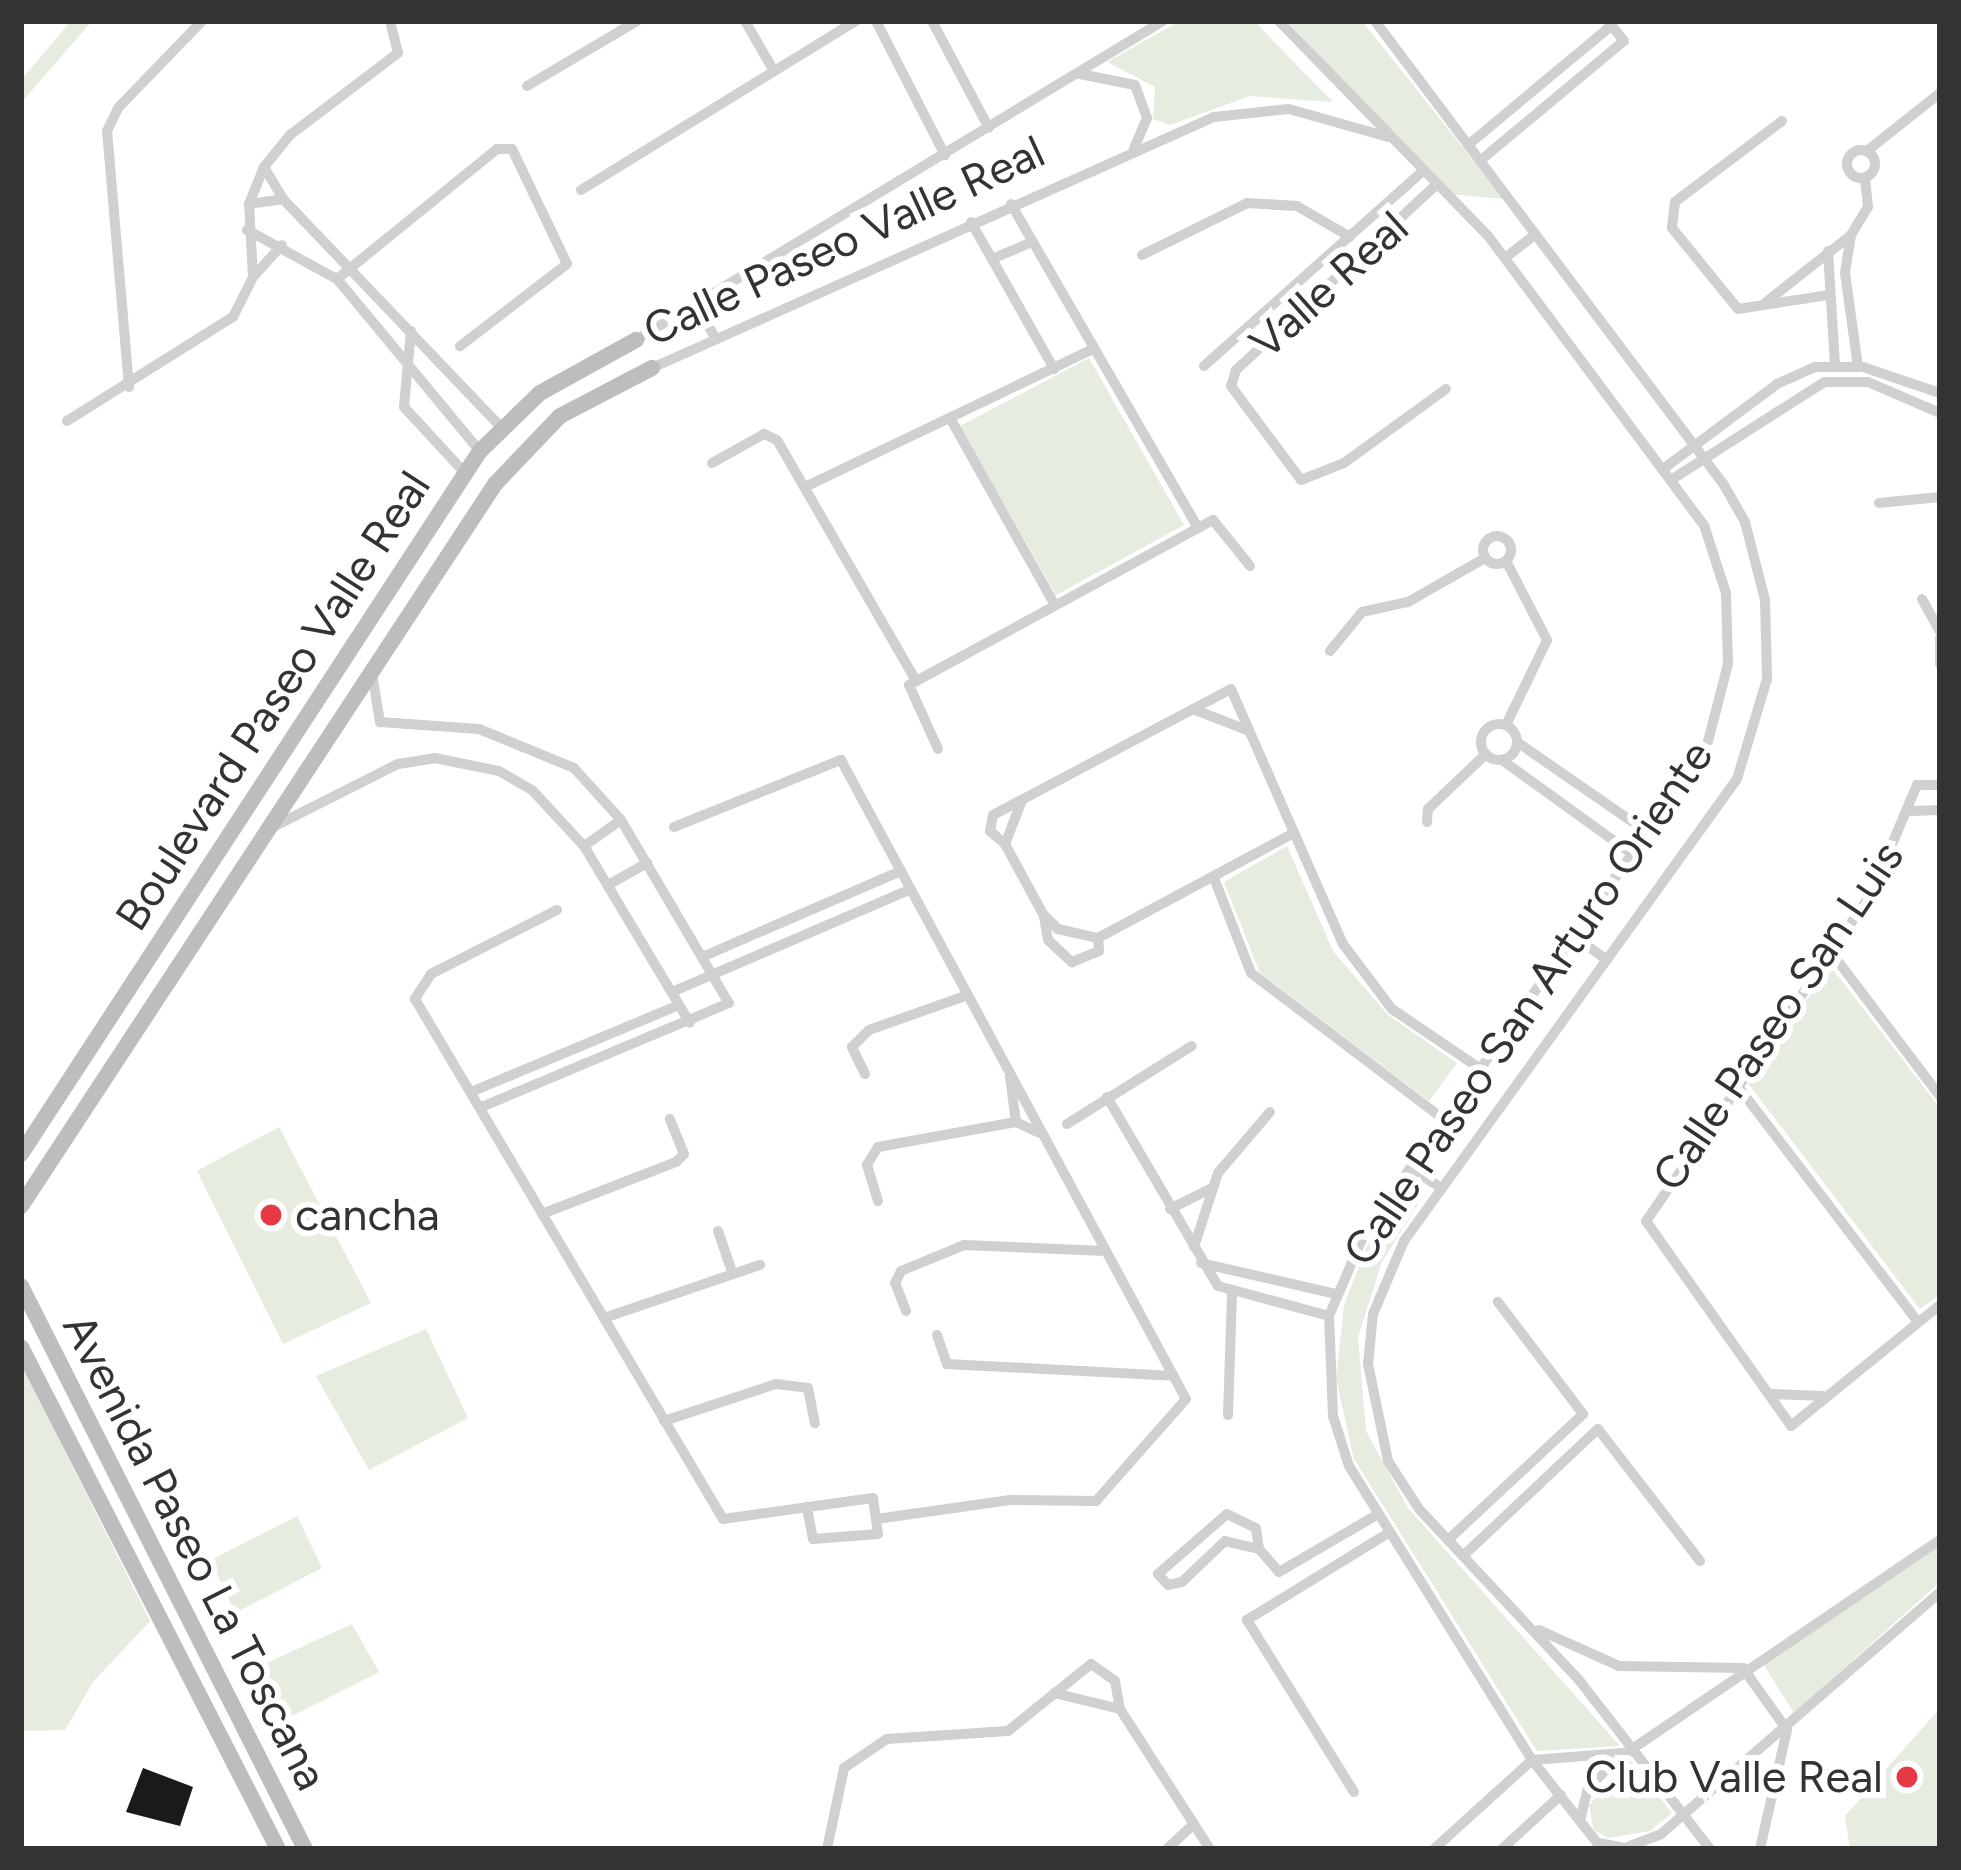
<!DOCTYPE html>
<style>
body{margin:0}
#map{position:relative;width:1961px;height:1870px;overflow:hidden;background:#fff;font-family:Figtree,sans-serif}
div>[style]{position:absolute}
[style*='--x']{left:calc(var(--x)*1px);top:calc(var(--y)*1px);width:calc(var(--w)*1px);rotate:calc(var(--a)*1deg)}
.green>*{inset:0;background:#e6ecdf}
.building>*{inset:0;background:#1a1a1a}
.street>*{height:10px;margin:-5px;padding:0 5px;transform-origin:5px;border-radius:5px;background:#d0d0d0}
.street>.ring{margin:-5px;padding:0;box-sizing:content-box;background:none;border:10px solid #d0d0d0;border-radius:50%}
.secondary>*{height:16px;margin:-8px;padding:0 8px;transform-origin:8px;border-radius:8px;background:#bdbdbd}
.dots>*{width:33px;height:33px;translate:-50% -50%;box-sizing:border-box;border:6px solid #fff;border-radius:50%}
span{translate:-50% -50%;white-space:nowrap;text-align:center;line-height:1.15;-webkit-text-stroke:12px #fff;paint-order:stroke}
.street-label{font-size:45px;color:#333}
.poi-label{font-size:45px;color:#333}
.left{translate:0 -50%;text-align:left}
.right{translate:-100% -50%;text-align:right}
.frame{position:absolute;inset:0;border:24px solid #333;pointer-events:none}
</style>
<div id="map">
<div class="green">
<i style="clip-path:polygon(71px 21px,92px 21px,21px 103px,21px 80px)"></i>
<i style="clip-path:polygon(1180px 21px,1254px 21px,1333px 102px,1250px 96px,1170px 125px,1153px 119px,1155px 87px,1107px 62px)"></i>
<i style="clip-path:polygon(1287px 21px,1362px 21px,1504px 199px,1450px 194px)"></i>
<i style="clip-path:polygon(1089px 358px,1184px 525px,1056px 595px,960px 426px)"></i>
<i style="clip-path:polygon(1287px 846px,1333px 951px,1388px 1015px,1457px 1063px,1429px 1101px,1260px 973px,1224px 882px)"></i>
<i style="clip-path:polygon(1831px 967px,1940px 1108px,1940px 1294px,1920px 1309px,1747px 1082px)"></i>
<i style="clip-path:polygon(279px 1127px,371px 1303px,283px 1344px,197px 1171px)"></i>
<i style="clip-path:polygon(1411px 1181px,1423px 1185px,1422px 1198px,1382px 1262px,1358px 1337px,1366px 1431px,1408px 1508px,1620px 1746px,1537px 1751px,1354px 1459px,1336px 1379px,1344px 1305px,1369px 1241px)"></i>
<i style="clip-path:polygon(426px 1329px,468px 1418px,369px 1470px,316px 1376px)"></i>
<i style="clip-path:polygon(21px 1363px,150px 1621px,93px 1682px,65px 1730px,21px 1731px)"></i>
<i style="clip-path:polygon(297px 1516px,322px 1568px,235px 1613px,211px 1560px)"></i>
<i style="clip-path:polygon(1940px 1544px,1940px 1582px,1794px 1713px,1763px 1664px)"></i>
<i style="clip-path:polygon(352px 1624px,379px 1672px,290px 1717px,260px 1666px)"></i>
<i style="clip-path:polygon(1940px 1708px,1940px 1849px,1850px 1849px,1845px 1816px)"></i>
<i style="clip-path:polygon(1631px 1761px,1672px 1813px,1650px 1831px,1608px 1838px,1594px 1830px,1589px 1805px)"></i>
</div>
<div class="building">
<i style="clip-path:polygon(143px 1768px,193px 1787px,180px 1826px,126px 1812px)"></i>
</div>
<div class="street">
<i style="--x:745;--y:21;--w:52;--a:60"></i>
<i style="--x:876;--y:21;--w:151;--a:62.8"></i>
<i style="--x:932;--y:21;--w:121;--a:62"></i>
<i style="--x:1279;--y:21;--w:301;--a:45.8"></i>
<i style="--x:1489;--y:237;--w:359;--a:53.3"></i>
<i style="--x:1704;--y:525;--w:71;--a:72.1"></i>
<i style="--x:1726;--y:593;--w:71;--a:88.4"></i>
<i style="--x:1728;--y:664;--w:88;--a:104.5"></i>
<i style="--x:1706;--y:749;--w:591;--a:125.22"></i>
<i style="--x:1365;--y:1232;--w:91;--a:113.2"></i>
<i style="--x:1329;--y:1316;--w:100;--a:87.7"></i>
<i style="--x:1333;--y:1416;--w:52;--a:72.3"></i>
<i style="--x:1349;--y:1466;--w:346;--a:58.1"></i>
<i style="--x:1532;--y:1760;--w:113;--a:51.8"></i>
<i style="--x:1375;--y:21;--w:581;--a:53.05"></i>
<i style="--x:1724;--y:485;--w:43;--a:60.4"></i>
<i style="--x:1745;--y:522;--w:81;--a:75.6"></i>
<i style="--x:1765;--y:600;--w:79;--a:88.5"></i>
<i style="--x:1767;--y:679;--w:104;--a:106.7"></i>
<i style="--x:1737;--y:779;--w:570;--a:125.78"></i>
<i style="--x:1404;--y:1241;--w:79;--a:113"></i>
<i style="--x:1373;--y:1314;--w:50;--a:95.7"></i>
<i style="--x:1368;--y:1364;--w:99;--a:78.3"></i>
<i style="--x:1388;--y:1461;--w:57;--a:57.1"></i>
<i style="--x:1419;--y:1509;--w:234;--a:46.9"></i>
<i style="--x:1579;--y:1680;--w:214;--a:52.2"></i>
<i style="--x:1080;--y:74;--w:56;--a:11.3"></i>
<i style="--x:1135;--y:85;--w:35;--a:70"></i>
<i style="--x:1147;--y:118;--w:34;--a:113"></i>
<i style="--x:527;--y:86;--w:128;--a:-30.6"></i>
<i style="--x:1782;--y:121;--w:134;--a:142.9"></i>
<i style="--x:1675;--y:202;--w:26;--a:97"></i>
<i style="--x:1672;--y:228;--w:104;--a:50.8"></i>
<i style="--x:1738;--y:309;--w:91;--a:-8.8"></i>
<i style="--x:1468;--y:145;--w:187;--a:-39.8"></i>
<i class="ring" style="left:1847px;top:150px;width:18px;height:18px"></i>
<i style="--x:1867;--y:151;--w:93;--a:-38.5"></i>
<i style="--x:1481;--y:160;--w:186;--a:-39.8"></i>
<i style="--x:1624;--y:41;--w:26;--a:-129"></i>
<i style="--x:264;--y:167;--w:37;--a:59"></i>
<i style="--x:283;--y:199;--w:315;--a:46.3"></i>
<i style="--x:1437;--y:184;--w:274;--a:137.2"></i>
<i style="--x:1236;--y:370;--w:17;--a:107"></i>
<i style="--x:1231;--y:386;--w:117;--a:53.3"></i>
<i style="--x:1301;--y:480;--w:46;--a:-21.6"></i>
<i style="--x:1344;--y:463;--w:126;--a:-36"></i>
<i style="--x:581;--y:190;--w:323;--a:-31.6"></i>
<i style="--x:249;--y:204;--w:34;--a:-8"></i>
<i style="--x:1011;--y:204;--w:374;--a:60"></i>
<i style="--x:971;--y:222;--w:169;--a:60.5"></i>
<i style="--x:247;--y:230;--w:102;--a:28.6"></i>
<i style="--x:337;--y:279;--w:224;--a:50.3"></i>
<i style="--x:1851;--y:235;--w:38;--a:99"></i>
<i style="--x:1845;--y:273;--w:95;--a:82.1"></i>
<i style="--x:1828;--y:251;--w:114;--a:86.5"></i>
<i style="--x:1142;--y:255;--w:117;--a:-26.3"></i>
<i style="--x:1247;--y:203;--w:50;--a:3.4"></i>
<i style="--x:1297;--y:206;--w:61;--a:30.3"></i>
<i style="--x:1505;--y:258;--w:37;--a:-38"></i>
<i style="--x:992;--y:259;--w:43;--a:-23"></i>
<i style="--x:253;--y:277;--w:43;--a:-47.8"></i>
<i style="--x:337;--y:279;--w:206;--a:-39.1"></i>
<i style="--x:497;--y:149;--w:15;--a:0"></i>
<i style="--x:512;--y:149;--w:127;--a:64.4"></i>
<i style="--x:567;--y:264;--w:135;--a:142.5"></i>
<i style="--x:1765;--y:303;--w:110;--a:-38.3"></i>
<i style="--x:1851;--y:235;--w:33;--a:-59"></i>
<i style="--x:1868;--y:207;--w:30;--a:-96"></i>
<i style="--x:698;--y:307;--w:33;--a:61"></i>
<i style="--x:411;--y:331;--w:76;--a:95.3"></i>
<i style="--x:404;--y:407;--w:90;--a:47.3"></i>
<i style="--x:636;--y:340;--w:616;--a:-31.19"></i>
<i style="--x:1204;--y:366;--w:295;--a:-41.7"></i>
<i style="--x:652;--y:368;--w:616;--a:-24.07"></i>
<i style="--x:1214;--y:117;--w:75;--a:-6.1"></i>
<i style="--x:1289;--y:109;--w:103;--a:15.8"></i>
<i style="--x:129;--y:387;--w:257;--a:-94.9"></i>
<i style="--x:107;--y:131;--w:25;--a:-64"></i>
<i style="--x:118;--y:108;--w:121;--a:-46"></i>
<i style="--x:950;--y:418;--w:214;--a:60.7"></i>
<i style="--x:67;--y:421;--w:196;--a:-32.1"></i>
<i style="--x:233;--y:317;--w:45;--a:-63.4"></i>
<i style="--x:253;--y:277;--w:73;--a:-93.1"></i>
<i style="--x:249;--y:204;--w:40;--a:-68"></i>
<i style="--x:264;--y:167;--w:41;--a:-50.9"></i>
<i style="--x:290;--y:135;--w:136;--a:-37.2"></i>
<i style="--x:398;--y:53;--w:33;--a:-104"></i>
<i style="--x:712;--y:463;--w:60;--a:-29.1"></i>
<i style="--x:764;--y:434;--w:14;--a:25"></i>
<i style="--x:777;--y:440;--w:278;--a:60"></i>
<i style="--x:1663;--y:469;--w:142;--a:-36.7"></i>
<i style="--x:1777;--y:384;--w:42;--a:-24.1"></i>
<i style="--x:1815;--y:367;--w:48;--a:0"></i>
<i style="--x:1863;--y:367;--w:81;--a:18.7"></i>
<i style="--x:1671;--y:480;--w:182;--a:-32.6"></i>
<i style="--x:1824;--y:382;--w:44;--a:0"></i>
<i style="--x:1868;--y:382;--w:78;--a:23.3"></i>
<i style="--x:805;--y:487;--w:317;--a:-25.6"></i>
<i style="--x:1879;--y:503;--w:61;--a:-5.6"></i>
<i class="ring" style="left:1483px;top:536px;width:18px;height:18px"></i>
<i style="--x:1922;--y:599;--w:38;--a:61"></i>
<i style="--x:1940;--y:638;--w:26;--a:90"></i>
<i style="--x:1330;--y:651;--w:50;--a:-50.6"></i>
<i style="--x:1362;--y:612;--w:47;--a:-12.3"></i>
<i style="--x:1408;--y:602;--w:89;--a:-29.7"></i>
<i style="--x:373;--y:679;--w:44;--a:80.8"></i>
<i style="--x:380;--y:722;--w:99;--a:4"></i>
<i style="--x:479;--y:729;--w:103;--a:22.3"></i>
<i style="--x:574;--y:768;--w:70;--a:47.9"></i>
<i style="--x:621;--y:820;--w:212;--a:59.5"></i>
<i style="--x:729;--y:1003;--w:269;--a:157.2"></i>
<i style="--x:1193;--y:709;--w:60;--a:21.4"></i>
<i class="ring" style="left:1481px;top:724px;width:26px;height:26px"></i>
<i style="--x:1506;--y:725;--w:94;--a:-64.2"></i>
<i style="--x:1547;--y:640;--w:89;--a:-117.4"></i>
<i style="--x:1517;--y:742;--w:162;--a:34.7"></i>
<i style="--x:938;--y:749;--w:70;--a:-114.4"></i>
<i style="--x:909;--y:685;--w:346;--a:-28.5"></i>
<i style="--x:1213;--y:520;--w:59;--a:51.2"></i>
<i style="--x:1502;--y:760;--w:164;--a:35.8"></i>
<i style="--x:1940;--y:785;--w:23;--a:180"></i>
<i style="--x:1917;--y:785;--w:118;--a:112.9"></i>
<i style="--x:1871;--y:894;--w:397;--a:124.5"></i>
<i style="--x:1646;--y:1221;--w:251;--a:54.7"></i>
<i style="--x:1791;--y:1426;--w:192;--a:-39.1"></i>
<i style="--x:1021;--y:803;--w:44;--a:111.3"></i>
<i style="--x:1005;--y:844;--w:80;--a:61.5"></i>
<i style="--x:1043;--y:914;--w:21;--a:45"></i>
<i style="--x:1058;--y:929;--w:41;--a:12.7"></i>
<i style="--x:1098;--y:938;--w:222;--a:-28.2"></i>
<i style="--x:1911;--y:811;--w:29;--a:-2"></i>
<i style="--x:1427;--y:822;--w:13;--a:-86"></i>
<i style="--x:1428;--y:809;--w:80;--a:-43.5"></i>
<i style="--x:275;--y:826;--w:138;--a:-26.8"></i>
<i style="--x:398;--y:764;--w:37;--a:-9"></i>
<i style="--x:435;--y:758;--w:65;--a:11.5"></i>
<i style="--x:499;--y:771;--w:39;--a:30"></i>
<i style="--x:533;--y:791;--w:75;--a:47.2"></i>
<i style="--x:584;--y:846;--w:206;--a:59.1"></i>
<i style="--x:674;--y:827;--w:180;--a:-21.9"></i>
<i style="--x:841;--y:760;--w:726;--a:61.64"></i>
<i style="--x:1186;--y:1399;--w:136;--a:131.4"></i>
<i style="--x:1096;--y:1501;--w:86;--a:-179.3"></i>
<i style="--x:1010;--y:1500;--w:135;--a:171.9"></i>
<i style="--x:1005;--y:844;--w:20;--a:-139"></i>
<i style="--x:990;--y:831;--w:16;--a:-79"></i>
<i style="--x:993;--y:815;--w:269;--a:-27.9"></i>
<i style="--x:1231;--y:689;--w:279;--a:66.3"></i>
<i style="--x:1343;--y:944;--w:81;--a:53"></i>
<i style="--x:1392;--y:1009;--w:109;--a:34.1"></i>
<i style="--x:584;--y:846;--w:45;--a:-35.1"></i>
<i style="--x:1214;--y:878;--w:102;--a:68.7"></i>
<i style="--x:1251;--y:973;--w:245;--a:37.2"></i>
<i style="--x:608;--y:885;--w:45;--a:-29.4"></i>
<i style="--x:557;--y:910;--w:141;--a:153.1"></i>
<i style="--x:431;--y:974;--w:30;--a:123"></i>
<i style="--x:415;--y:999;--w:604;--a:59.36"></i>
<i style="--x:723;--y:1519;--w:151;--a:-8"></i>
<i style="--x:873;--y:1498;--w:36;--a:82"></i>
<i style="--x:878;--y:1534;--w:65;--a:175.6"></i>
<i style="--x:813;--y:1539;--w:33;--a:-101"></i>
<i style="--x:1044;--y:917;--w:23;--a:80"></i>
<i style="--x:1048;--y:940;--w:33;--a:43"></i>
<i style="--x:1072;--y:962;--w:29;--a:-22"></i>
<i style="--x:1099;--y:951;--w:13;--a:-94"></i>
<i style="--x:1576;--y:938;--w:38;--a:35"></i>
<i style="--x:1831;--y:952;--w:181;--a:52.9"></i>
<i style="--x:702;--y:957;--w:217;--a:-23.4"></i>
<i style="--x:672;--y:992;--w:260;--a:-23.3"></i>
<i style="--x:865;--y:1074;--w:30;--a:-116"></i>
<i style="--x:852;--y:1047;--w:24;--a:-45"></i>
<i style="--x:869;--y:1030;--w:105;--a:-19.5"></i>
<i style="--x:1010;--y:1077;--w:45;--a:82.4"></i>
<i style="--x:1736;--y:1084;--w:300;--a:52.6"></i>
<i style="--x:471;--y:1092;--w:225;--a:-22.7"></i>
<i style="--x:1107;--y:1097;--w:219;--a:59.6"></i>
<i style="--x:1218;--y:1286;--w:115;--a:15.1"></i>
<i style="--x:1067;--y:1124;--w:147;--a:-32"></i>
<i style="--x:1411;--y:1169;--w:36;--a:32"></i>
<i style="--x:878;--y:1201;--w:38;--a:-107"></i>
<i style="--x:867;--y:1165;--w:21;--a:-59"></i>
<i style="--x:878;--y:1147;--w:140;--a:-10.3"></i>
<i style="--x:1016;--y:1122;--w:26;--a:25"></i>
<i style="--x:1170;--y:1209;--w:45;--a:-26.6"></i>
<i style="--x:542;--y:1214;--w:144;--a:-21.2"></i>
<i style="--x:676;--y:1162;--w:11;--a:-45"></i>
<i style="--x:684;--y:1154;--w:38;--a:-112"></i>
<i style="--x:718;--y:1231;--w:39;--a:71"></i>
<i style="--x:1194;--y:1247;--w:78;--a:-72"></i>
<i style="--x:1218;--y:1173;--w:80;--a:-49.6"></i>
<i style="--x:1201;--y:1263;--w:139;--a:12.9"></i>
<i style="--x:906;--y:1311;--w:30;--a:-111"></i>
<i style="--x:895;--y:1283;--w:13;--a:-63"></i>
<i style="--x:901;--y:1271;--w:68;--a:-22.4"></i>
<i style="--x:964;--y:1245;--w:142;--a:2.4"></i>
<i style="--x:604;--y:1318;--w:165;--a:-18.8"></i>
<i style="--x:937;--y:1335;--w:31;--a:71"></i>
<i style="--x:947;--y:1364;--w:227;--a:3"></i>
<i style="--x:1772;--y:1394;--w:51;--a:2.2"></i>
<i style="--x:1228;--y:1415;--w:122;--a:-88.1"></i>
<i style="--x:664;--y:1421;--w:118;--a:-18.3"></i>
<i style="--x:776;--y:1384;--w:32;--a:7"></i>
<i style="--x:808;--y:1388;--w:36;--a:79"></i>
<i style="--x:1448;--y:1540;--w:185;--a:-43"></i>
<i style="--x:1583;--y:1414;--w:141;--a:-127.2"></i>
<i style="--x:1259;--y:1549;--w:35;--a:-167"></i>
<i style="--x:1225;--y:1541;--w:59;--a:136.4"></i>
<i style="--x:1182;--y:1582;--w:14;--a:168"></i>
<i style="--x:1168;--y:1585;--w:15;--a:-132"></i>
<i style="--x:1158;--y:1574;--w:91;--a:-41"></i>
<i style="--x:1227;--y:1514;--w:32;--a:26"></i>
<i style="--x:1256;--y:1528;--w:21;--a:82"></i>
<i style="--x:1259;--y:1549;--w:30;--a:49"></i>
<i style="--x:1279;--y:1572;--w:111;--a:-30.3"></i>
<i style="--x:1463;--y:1556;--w:185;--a:-43.3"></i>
<i style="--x:1598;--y:1429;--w:167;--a:52.3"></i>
<i style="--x:1539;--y:1630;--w:88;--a:24.2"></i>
<i style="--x:1619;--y:1666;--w:124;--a:0.9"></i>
<i style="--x:1743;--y:1668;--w:76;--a:54.6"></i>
<i style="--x:1787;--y:1730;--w:122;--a:102.8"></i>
<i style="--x:1054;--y:1693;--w:68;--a:13.6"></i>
<i style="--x:1354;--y:1792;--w:203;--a:-121.9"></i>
<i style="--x:1247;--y:1620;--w:164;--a:-31.6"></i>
<i style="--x:1580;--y:1820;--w:33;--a:-76"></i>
<i style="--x:1588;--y:1788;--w:40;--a:-45"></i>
<i style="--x:1616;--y:1760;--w:392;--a:-34.2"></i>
<i style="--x:1599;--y:1843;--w:26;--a:11"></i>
<i style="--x:1625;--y:1848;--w:39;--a:-21"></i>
<i style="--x:1661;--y:1834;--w:369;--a:-40.9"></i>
<i style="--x:827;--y:1849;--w:83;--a:-78.1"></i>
<i style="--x:844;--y:1768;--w:52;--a:-34"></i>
<i style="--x:887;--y:1739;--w:121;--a:-3.8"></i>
<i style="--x:1008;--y:1731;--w:107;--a:-38.9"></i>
<i style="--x:1091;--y:1664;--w:29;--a:35"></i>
<i style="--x:1115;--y:1681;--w:28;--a:80"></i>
<i style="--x:1120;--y:1709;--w:166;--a:57.3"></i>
<i style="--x:1167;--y:1849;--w:37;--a:-43"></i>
<i style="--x:1434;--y:1849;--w:132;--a:-42.2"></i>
<i style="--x:1532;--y:1760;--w:91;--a:-4.4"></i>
<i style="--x:1502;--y:1849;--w:80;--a:-42.5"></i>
</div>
<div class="secondary">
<i style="--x:21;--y:1154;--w:840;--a:-56.86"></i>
<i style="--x:480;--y:451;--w:83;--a:-44"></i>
<i style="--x:540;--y:393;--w:110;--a:-28.9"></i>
<i style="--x:21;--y:1206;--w:864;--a:-56.71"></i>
<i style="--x:495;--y:484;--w:94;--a:-46.3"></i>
<i style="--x:560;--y:416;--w:104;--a:-27.6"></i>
<i style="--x:21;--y:1286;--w:631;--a:63.23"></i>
<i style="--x:21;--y:1347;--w:564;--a:62.89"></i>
</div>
<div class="dots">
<i style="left:271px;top:1215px;background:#e63946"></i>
<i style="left:1907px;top:1777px;background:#e63946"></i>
</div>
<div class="street-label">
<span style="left:844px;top:241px;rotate:-25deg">Calle Paseo Valle Real</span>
<span style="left:1329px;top:285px;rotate:-42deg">Valle Real</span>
<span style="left:273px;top:701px;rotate:-57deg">Boulevard Paseo Valle Real</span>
<span style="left:1528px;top:1003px;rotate:-56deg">Calle Paseo San Arturo Oriente</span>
<span style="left:1778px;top:1016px;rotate:-56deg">Calle Paseo San Luis</span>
<span style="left:195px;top:1552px;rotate:63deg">Avenida Paseo La Toscana</span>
</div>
<div class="poi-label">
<span class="left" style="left:295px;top:1215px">cancha</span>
<span class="right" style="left:1883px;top:1777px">Club Valle Real</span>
</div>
<div class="frame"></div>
</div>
